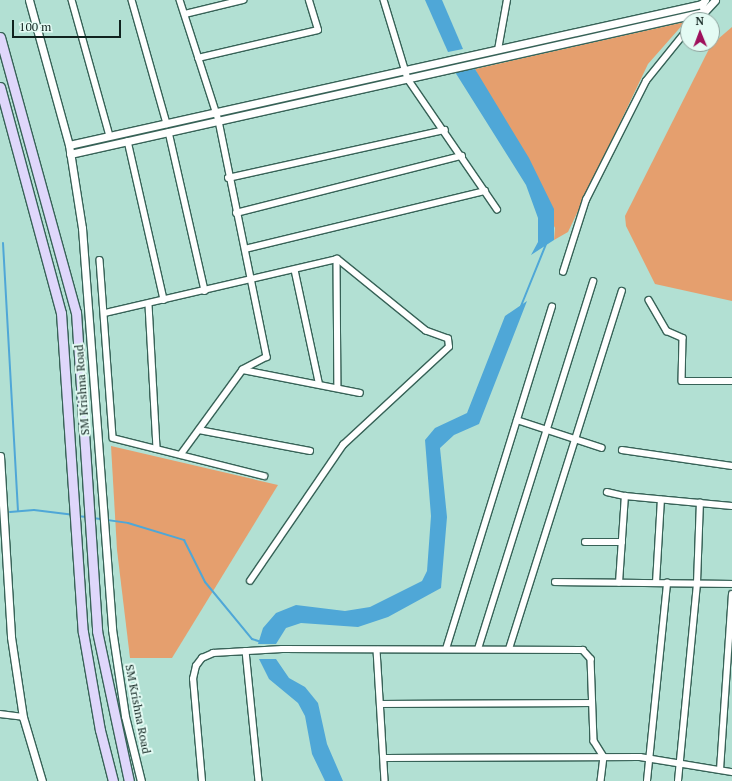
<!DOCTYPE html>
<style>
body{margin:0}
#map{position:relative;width:732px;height:781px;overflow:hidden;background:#b2e0d3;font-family:"PT Serif",serif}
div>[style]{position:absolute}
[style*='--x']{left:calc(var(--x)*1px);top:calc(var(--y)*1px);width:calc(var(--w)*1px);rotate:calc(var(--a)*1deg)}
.green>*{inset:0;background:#e59f6e}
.water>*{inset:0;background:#4fa7d7}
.stream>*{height:2px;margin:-1px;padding:0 1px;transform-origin:1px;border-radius:1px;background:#4fa7d7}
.roads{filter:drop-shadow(1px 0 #376257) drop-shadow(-1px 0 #376257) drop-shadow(0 1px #376257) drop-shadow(0 -1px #376257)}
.minor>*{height:5.5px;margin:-2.75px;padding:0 2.75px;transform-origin:2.75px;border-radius:2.75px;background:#fff}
.tertiary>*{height:7px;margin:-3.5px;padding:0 3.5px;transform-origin:3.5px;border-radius:3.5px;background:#fff}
.trunk>*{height:9px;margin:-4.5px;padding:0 4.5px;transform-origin:4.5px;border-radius:4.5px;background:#dfd7fb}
span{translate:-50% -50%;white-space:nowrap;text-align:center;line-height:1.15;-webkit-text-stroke:4px #e4fbf4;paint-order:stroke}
.street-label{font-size:12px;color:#10221e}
.north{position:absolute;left:680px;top:12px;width:40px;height:40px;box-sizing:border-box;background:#e4fbf4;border:1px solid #8fa49e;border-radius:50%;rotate:359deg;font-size:11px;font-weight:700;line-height:16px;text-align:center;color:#10221e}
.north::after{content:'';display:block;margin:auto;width:14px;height:18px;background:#9e105c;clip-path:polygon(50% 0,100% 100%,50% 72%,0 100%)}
.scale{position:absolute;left:12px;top:20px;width:109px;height:18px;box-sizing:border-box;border:2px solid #10221e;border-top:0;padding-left:5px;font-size:12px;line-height:14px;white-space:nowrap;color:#10221e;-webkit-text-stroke:3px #e4fbf4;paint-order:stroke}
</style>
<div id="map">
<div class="green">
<i style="clip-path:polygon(685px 22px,648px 64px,568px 232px,554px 240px,555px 228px,475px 69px)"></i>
<i style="clip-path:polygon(732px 27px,732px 301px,655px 284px,626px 226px,625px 216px,711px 45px)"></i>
<i style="clip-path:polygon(111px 446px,278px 485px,172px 658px,130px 658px,117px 550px)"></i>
</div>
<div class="water">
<i style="clip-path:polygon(425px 0,442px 0,463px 49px,448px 52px)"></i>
<i style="clip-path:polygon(475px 69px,529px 158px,554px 209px,554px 240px,531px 255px,538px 242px,538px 218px,526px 185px,455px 72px)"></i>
<i style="clip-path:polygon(527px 301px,479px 424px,454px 435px,440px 448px,447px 517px,441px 588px,388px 617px,358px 627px,301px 623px,286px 628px,276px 644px,258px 644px,263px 628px,276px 613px,296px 605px,345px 611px,370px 607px,422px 581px,427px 571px,431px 516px,425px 440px,435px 428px,467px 413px,505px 316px)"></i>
<i style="clip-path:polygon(259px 659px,276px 659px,289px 678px,305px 687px,318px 703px,327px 744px,343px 781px,325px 781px,312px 754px,305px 716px,298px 703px,269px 679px)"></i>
</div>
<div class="stream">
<i style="--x:3;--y:243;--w:268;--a:86.8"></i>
<i style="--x:521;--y:306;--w:67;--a:-68"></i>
<i style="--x:10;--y:512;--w:24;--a:-5"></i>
<i style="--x:34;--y:510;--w:39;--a:7"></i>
<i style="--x:77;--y:516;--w:10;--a:6"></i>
<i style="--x:93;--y:518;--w:35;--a:8"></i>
<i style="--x:128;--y:523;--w:59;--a:16.9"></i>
<i style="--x:184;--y:540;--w:47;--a:63.4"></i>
<i style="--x:205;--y:582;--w:74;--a:50.5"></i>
<i style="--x:252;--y:639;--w:9;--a:18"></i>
</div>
<div class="roads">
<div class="minor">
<i style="--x:72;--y:0;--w:141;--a:74.4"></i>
<i style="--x:132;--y:0;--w:129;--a:74.2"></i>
<i style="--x:180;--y:0;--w:127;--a:72.1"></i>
<i style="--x:219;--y:121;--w:241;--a:78.5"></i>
<i style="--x:267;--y:357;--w:27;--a:152"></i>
<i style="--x:243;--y:370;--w:105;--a:126.1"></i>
<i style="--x:384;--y:0;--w:83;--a:73.1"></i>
<i style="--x:408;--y:79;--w:158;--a:55.6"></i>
<i style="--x:185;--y:14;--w:60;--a:-13.6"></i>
<i style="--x:697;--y:20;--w:11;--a:-49"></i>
<i style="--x:704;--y:12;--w:8;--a:-104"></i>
<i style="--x:498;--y:50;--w:51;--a:-79.8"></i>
<i style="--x:198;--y:58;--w:123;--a:-13.1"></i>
<i style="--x:318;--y:30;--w:31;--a:-107"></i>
<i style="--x:169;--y:132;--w:163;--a:77.2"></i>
<i style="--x:128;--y:141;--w:163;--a:77.2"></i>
<i style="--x:228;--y:178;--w:222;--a:-12.5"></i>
<i style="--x:236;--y:213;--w:233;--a:-14.2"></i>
<i style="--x:245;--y:249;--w:247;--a:-13.6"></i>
<i style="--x:337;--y:259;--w:129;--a:89.6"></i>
<i style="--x:100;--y:260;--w:178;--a:85.8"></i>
<i style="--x:113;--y:438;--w:156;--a:14.1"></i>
<i style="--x:295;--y:270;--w:115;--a:77.9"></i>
<i style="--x:563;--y:272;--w:76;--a:-72.3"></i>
<i style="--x:586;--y:200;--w:133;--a:-63.2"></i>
<i style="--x:646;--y:81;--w:67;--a:-51.1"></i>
<i style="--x:649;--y:300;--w:36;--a:60"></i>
<i style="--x:667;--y:331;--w:17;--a:24"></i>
<i style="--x:683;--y:338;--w:43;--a:91.3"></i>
<i style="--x:682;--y:381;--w:50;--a:0"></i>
<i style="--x:149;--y:305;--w:144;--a:86.8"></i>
<i style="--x:105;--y:313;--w:238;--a:-13.1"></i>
<i style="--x:243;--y:370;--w:119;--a:11.1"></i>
<i style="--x:517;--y:420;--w:89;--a:18.2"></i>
<i style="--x:199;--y:430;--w:113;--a:10.7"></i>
<i style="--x:622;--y:450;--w:111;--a:8.3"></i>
<i style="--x:607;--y:492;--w:18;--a:13"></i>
<i style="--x:585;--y:542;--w:37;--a:0"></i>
<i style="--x:250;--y:581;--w:165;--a:-55.6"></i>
<i style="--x:343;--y:445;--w:144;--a:-42.8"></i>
<i style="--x:449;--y:347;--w:8;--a:-97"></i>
<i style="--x:448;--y:339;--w:23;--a:-160"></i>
<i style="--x:426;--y:331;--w:114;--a:-141"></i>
<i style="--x:555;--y:582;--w:177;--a:0.6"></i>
<i style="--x:619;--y:583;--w:87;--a:-86.1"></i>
<i style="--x:625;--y:496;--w:107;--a:5.3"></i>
<i style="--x:656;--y:583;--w:83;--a:-86.6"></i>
<i style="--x:446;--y:649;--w:358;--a:-72.8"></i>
<i style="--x:478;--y:649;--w:385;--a:-72.6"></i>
<i style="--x:509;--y:649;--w:375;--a:-72.5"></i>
<i style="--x:377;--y:650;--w:131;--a:86.5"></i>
<i style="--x:246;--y:651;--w:131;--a:84.3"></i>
<i style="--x:381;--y:704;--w:210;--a:-0.3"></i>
<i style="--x:0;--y:714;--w:23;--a:7"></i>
<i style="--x:384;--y:758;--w:256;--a:-0.2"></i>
<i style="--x:640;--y:757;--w:93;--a:9.3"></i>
<i style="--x:720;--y:770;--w:176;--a:-86.1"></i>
<i style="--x:202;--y:781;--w:102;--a:-95"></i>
<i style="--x:193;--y:679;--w:13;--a:-77"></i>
<i style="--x:196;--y:666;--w:10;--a:-53"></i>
<i style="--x:202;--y:658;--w:12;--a:-24"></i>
<i style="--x:213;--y:653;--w:69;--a:-3.3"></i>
<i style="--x:282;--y:649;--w:301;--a:0.2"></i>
<i style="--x:583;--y:650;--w:12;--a:48"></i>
<i style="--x:591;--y:659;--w:82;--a:87.9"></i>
<i style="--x:594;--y:741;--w:19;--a:58"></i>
<i style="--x:604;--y:757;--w:24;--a:97"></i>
<i style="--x:647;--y:781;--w:199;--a:-84.2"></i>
<i style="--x:678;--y:781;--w:199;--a:-84.5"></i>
<i style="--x:697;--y:583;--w:80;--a:-87.9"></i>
</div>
<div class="tertiary">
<i style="--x:29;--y:0;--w:150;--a:74.6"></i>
<i style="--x:69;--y:145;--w:84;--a:81.1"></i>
<i style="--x:82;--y:228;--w:402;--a:85.7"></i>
<i style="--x:112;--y:629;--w:88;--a:81.5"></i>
<i style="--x:125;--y:716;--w:67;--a:76.2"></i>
<i style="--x:69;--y:145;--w:649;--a:-12.56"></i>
<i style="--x:702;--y:4;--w:5;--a:-53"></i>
<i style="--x:70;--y:154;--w:650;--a:-12.62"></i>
<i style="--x:704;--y:12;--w:16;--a:-47"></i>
<i style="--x:0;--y:456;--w:181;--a:86.5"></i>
<i style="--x:11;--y:637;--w:81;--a:81.5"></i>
<i style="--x:23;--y:717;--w:67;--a:73.5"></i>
</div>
<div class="trunk">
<i style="--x:0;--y:37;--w:285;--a:74.6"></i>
<i style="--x:76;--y:312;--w:320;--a:86.2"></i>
<i style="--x:97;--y:631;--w:153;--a:78"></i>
<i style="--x:0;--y:87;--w:234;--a:74.9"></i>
<i style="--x:61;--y:313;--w:320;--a:86.1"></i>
<i style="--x:83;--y:632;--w:99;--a:80.2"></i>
<i style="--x:100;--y:730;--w:53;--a:75.7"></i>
</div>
</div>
<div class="street-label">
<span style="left:82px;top:390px;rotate:-94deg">SM Krishna Road</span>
<span style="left:138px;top:709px;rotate:79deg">SM Krishna Road</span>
</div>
<div class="north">N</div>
<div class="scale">100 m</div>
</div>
